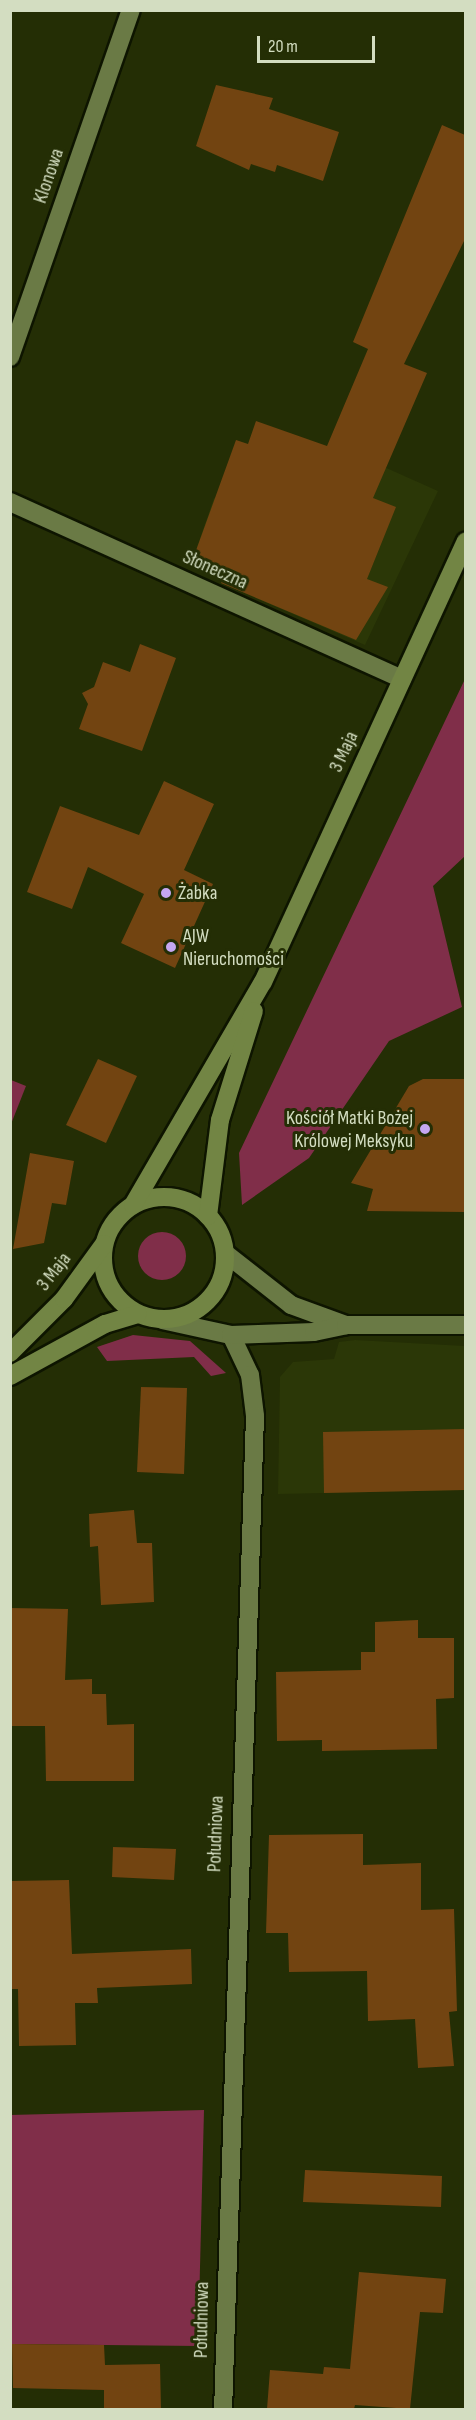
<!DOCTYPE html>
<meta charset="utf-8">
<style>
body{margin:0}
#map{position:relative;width:476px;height:2420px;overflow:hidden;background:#242e05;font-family:"Sofia Sans Condensed",sans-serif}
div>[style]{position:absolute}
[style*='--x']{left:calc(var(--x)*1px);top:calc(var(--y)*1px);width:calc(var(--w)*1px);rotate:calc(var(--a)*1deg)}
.built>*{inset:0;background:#2b3707}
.green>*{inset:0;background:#802e49}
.round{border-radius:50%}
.building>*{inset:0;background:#724411}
.roads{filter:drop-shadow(2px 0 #0e1500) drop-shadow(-2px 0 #0e1500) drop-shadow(0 2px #0e1500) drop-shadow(0 -2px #0e1500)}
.street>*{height:18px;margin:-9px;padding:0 9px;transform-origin:9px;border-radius:9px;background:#6a7a45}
.secondary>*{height:18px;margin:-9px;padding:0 9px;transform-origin:9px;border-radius:9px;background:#728544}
.secondary>.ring{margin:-9px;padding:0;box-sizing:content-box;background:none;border:18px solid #728544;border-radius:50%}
.dots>*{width:16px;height:16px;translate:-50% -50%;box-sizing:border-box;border:3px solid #242e05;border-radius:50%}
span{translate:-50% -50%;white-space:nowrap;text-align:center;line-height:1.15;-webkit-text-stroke:6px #242e05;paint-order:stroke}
.street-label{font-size:20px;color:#d3ddc1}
.poi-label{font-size:20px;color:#d3ddc1}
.left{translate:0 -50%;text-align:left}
.right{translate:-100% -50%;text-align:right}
.frame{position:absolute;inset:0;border:12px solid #d3ddc1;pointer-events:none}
.scale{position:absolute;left:257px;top:36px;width:118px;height:27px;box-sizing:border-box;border:3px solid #d3ddc1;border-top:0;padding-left:8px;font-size:18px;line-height:21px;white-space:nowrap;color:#d3ddc1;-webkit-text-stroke:4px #242e05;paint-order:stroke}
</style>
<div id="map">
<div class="built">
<i style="clip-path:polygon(355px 454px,438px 491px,365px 645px,221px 583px,227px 571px,200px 558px,197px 547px,214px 498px,248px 513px)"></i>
<i style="clip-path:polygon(355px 1340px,465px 1346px,465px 1490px,278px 1494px,280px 1377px,293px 1362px,334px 1359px,339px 1342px)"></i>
</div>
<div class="green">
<i style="clip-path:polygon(465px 679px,465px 856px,433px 886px,462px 1007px,389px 1041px,309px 1158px,242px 1205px,239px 1153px)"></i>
<i style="clip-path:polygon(11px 1080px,26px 1086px,11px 1124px)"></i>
<i class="round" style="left:138px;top:1232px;width:48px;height:48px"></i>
<i style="clip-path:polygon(133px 1335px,190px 1341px,226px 1373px,211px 1376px,194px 1357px,107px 1361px,97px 1347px)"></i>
<i style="clip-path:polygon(204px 2110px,198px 2346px,12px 2344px,10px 2115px)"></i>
</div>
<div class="building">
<i style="clip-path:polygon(216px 85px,273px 98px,269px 109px,339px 132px,323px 181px,277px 165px,275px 172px,251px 164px,249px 170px,196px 146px)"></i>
<i style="clip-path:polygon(442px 125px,465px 135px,465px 239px,404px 364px,427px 373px,373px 498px,396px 507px,367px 579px,388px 587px,356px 640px,221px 583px,227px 571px,194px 556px,236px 440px,248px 444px,256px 421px,327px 446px,368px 349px,353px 342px)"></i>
<i style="clip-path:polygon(140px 644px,176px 658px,142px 751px,79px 729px,88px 704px,82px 693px,94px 687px,103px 662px,130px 672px)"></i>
<i style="clip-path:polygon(164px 781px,214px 804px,184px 870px,213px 884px,175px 968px,121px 943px,144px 894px,88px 867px,72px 909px,27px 892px,60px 806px,139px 835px)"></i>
<i style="clip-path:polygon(98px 1059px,137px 1076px,106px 1143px,66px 1125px)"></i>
<i style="clip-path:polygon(423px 1079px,465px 1079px,465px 1212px,367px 1211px,373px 1189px,351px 1183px,409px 1086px)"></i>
<i style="clip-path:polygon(30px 1153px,74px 1161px,66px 1205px,52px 1203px,44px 1243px,13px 1249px)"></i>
<i style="clip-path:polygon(141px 1387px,187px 1388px,184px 1474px,137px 1472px)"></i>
<i style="clip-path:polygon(465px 1429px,465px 1490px,324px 1493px,323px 1432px)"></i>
<i style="clip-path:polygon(134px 1510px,137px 1543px,152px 1543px,154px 1602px,101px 1605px,98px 1546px,90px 1547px,89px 1514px)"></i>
<i style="clip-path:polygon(10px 1608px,68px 1609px,65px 1680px,92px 1679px,92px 1694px,106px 1694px,107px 1725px,134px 1724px,134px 1781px,46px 1781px,45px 1726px,10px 1726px)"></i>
<i style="clip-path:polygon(418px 1620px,418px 1638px,454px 1638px,454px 1698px,436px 1699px,437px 1749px,322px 1751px,322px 1740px,277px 1741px,276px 1672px,361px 1670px,361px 1652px,375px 1652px,375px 1622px)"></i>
<i style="clip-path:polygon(363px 1834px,363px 1865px,421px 1863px,421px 1910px,454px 1909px,457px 2011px,449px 2012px,454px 2066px,418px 2068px,415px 2019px,368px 2021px,367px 1971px,289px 1972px,288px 1933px,266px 1933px,269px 1835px)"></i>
<i style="clip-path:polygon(113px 1847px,176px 1849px,174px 1880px,112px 1877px)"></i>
<i style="clip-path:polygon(69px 1880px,72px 1954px,191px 1949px,192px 1984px,97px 1988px,98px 2003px,75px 2003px,76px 2045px,19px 2046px,18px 1989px,10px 1989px,11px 1881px)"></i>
<i style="clip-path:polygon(305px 2170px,442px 2176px,441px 2207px,303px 2202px)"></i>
<i style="clip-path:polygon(359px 2272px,446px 2279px,443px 2313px,420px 2312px,410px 2409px,355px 2405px,354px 2409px,267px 2409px,270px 2370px,323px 2374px,324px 2367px,350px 2369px)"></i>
<i style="clip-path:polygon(12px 2344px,104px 2345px,105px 2365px,160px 2364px,161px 2409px,104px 2409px,104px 2390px,13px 2388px)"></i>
</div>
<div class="roads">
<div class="street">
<i style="--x:10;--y:357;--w:367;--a:-70.8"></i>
<i style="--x:10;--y:502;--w:430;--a:24.3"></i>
<i style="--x:225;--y:1253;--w:84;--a:38.2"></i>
<i style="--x:291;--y:1305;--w:59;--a:20"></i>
<i style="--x:162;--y:1320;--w:71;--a:12.3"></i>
<i style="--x:231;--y:1335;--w:44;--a:64.6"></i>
<i style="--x:250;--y:1375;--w:41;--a:83"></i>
<i style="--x:255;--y:1416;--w:995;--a:91.84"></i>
<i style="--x:231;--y:1335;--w:83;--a:-2.1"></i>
<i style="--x:314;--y:1332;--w:33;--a:-12"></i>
<i style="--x:346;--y:1325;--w:120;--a:0"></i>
</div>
<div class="secondary">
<i class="ring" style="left:103px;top:1197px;width:104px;height:104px"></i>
<i style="--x:133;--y:1205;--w:258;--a:-59.8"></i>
<i style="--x:263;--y:982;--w:485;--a:-65.3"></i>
<i style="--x:208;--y:1216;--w:97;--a:-82.9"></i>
<i style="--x:220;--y:1120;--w:114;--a:-72.7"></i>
<i style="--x:10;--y:1353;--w:76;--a:-45"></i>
<i style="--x:64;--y:1299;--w:68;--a:-54"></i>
<i style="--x:10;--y:1376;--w:108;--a:-28.7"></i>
<i style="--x:105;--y:1324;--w:34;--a:-17"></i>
</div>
</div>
<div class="dots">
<i style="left:166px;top:893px;background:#c5a7f1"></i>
<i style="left:171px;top:947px;background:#c5a7f1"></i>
<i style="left:425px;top:1129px;background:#c5a7f1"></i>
</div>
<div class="street-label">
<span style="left:49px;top:176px;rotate:-71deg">Klonowa</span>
<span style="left:215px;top:570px;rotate:24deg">Słoneczna</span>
<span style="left:344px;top:752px;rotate:-65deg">3 Maja</span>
<span style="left:54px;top:1272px;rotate:-52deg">3 Maja</span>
<span style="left:216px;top:1834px;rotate:-88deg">Południowa</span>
<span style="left:202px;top:2320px;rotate:-89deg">Południowa</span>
</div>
<div class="poi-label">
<span class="left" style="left:178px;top:893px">Żabka</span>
<span class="left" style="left:183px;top:948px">AJW<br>Nieruchomości</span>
<span class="right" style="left:413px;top:1130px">Kościół Matki Bożej<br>Królowej Meksyku</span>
</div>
<div class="frame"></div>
<div class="scale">20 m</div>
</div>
